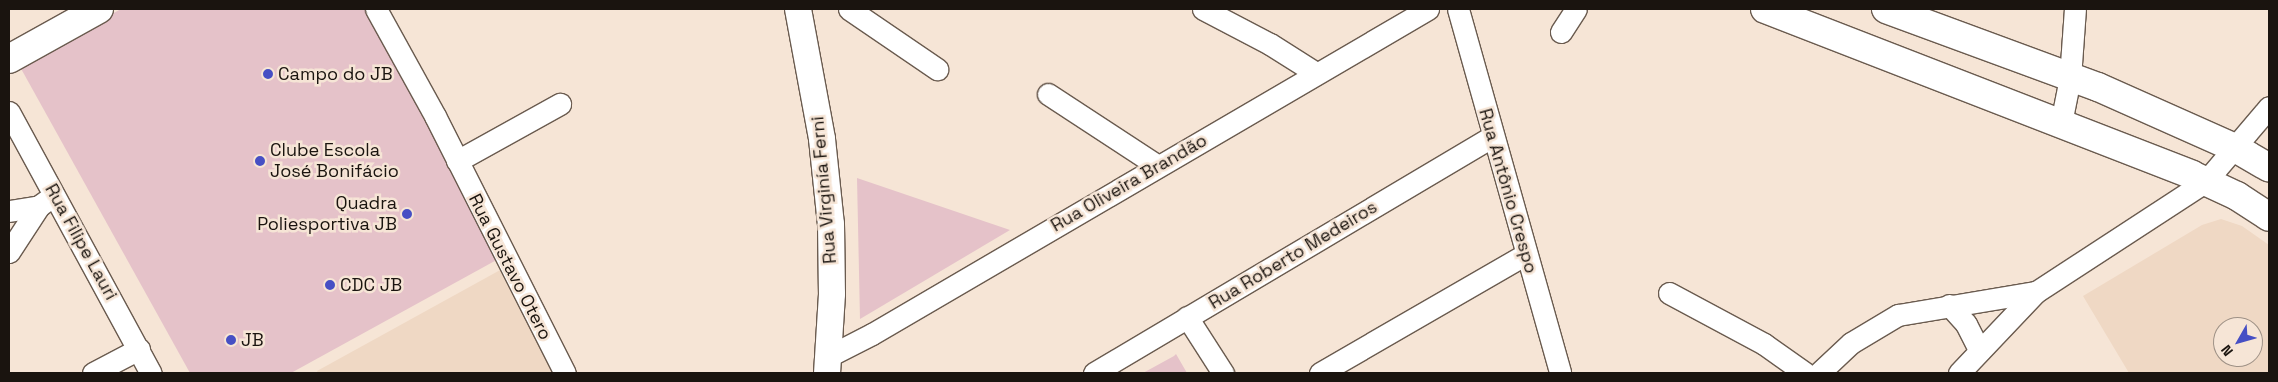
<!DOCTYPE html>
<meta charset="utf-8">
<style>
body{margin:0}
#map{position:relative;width:2278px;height:382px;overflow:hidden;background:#f6e5d6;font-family:"Space Grotesk",sans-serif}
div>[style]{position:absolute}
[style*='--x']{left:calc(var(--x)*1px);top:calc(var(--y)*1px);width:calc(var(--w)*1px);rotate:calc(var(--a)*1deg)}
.built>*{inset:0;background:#efd8c4}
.green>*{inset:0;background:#e5c2c9}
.roads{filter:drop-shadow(1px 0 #6a5b4f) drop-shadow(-1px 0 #6a5b4f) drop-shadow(0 1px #6a5b4f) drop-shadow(0 -1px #6a5b4f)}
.minor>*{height:21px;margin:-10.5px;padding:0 10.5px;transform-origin:10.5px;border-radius:10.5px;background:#fff}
.tertiary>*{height:26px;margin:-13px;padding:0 13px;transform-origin:13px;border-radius:13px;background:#fff}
.secondary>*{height:28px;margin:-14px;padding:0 14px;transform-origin:14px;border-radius:14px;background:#fff}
.dots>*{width:14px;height:14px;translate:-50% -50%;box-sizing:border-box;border:2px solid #f6e5d6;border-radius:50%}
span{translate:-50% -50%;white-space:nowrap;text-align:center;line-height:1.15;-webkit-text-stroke:5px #f6e5d6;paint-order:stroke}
.poi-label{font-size:18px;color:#1a140f}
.left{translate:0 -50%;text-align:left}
.right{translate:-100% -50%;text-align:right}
.street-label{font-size:18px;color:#1a140f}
.frame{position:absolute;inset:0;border:10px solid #1a140f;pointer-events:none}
.north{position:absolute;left:2213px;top:317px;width:50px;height:50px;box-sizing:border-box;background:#f6e5d6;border:1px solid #9e9186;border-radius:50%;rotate:232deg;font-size:14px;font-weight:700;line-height:20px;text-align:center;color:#1a140f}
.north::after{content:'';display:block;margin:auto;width:18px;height:22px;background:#464fc4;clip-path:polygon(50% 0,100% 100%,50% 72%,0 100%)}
</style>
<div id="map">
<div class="built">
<i style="clip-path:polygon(evenodd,2221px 219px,2242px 226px,2269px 245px,2269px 373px,2129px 373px,2083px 296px,2202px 225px,2221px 219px,2223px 327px,2253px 327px,2253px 357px,2223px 357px,2223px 327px)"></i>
<i style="clip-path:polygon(502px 269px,554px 373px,318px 373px,317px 371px)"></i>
</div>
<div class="green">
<i style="clip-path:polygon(121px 9px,364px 9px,502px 257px,291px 373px,190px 373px,19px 65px)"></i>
<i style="clip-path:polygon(857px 178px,1010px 230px,860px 319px)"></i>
<i style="clip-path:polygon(1176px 354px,1187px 373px,1143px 373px,1174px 356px)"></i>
</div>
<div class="roads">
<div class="minor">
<i style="--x:376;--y:9;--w:122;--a:61.1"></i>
<i style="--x:435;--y:116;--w:288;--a:63.2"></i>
<i style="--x:849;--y:9;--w:107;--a:34.3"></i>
<i style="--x:1203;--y:9;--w:76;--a:27.6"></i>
<i style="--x:1270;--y:44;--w:54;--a:32.2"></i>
<i style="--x:1458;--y:9;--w:378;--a:74.3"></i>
<i style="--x:1561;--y:32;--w:27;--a:-57"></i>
<i style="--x:1048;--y:94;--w:131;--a:33.2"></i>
<i style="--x:9;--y:112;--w:297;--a:61.5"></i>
<i style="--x:2061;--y:123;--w:46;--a:-78.7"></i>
<i style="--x:2070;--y:78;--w:69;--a:-85.9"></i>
<i style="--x:457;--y:161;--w:118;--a:-29"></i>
<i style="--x:9;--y:211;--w:30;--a:-9"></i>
<i style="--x:39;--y:206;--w:9;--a:-36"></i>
<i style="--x:9;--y:252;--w:55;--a:-56.9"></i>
<i style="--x:1669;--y:293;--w:108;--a:28.2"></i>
<i style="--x:1764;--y:344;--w:50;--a:35.3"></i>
<i style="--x:1949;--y:305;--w:25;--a:48"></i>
<i style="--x:1966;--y:324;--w:30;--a:63"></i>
<i style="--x:1187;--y:317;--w:67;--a:57.3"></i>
<i style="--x:829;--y:356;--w:48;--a:-27.1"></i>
<i style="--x:872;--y:334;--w:644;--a:-30.31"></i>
<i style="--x:93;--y:373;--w:52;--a:-27.6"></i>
<i style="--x:1094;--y:373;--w:463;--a:-30.7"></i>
<i style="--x:1320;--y:373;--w:238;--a:-30"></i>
<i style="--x:1819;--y:373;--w:44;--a:-43.2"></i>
<i style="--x:1851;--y:343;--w:55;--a:-30.8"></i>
<i style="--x:1898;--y:315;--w:140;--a:-9.5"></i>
<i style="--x:1959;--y:373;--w:112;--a:-46.5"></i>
<i style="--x:2036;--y:292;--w:203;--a:-33.1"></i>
<i style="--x:2206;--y:181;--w:97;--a:-49.6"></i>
</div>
<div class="tertiary">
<i style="--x:798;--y:9;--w:132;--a:79.5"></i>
<i style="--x:822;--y:139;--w:85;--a:84"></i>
<i style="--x:831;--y:224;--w:70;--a:89.2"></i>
<i style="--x:832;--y:294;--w:79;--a:93.6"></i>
</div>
<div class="secondary">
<i style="--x:1765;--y:9;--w:458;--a:21.2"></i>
<i style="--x:2192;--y:175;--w:50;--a:25"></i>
<i style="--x:2237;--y:196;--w:38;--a:33"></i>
<i style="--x:1886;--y:9;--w:226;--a:20.2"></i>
<i style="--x:2098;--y:87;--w:150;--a:24"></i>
<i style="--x:2235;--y:148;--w:39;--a:30"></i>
<i style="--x:9;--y:59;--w:103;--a:-29.1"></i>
</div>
</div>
<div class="dots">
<i style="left:268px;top:74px;background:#464fc4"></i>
<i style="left:260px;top:161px;background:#464fc4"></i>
<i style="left:407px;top:214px;background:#464fc4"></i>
<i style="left:330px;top:285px;background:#464fc4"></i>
<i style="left:231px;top:340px;background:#464fc4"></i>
</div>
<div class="poi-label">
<span class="left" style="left:278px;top:74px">Campo do JB</span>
<span class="left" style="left:270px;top:161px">Clube Escola<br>José Bonifácio</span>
<span class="right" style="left:397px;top:214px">Quadra<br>Poliesportiva JB</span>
<span class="left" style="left:340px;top:285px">CDC JB</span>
<span class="left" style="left:241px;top:340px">JB</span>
</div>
<div class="street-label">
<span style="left:1129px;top:183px;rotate:-30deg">Rua Oliveira Brandão</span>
<span style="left:824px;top:190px;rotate:-95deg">Rua Virginía Ferni</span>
<span style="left:1508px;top:191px;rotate:74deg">Rua Antônio Crespo</span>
<span style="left:81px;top:242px;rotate:61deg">Rua Filipe Lauri</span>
<span style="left:1293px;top:255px;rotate:-31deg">Rua Roberto Medeiros</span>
<span style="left:510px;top:267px;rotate:63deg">Rua Gustavo Otero</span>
</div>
<div class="frame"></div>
<div class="north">N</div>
</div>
